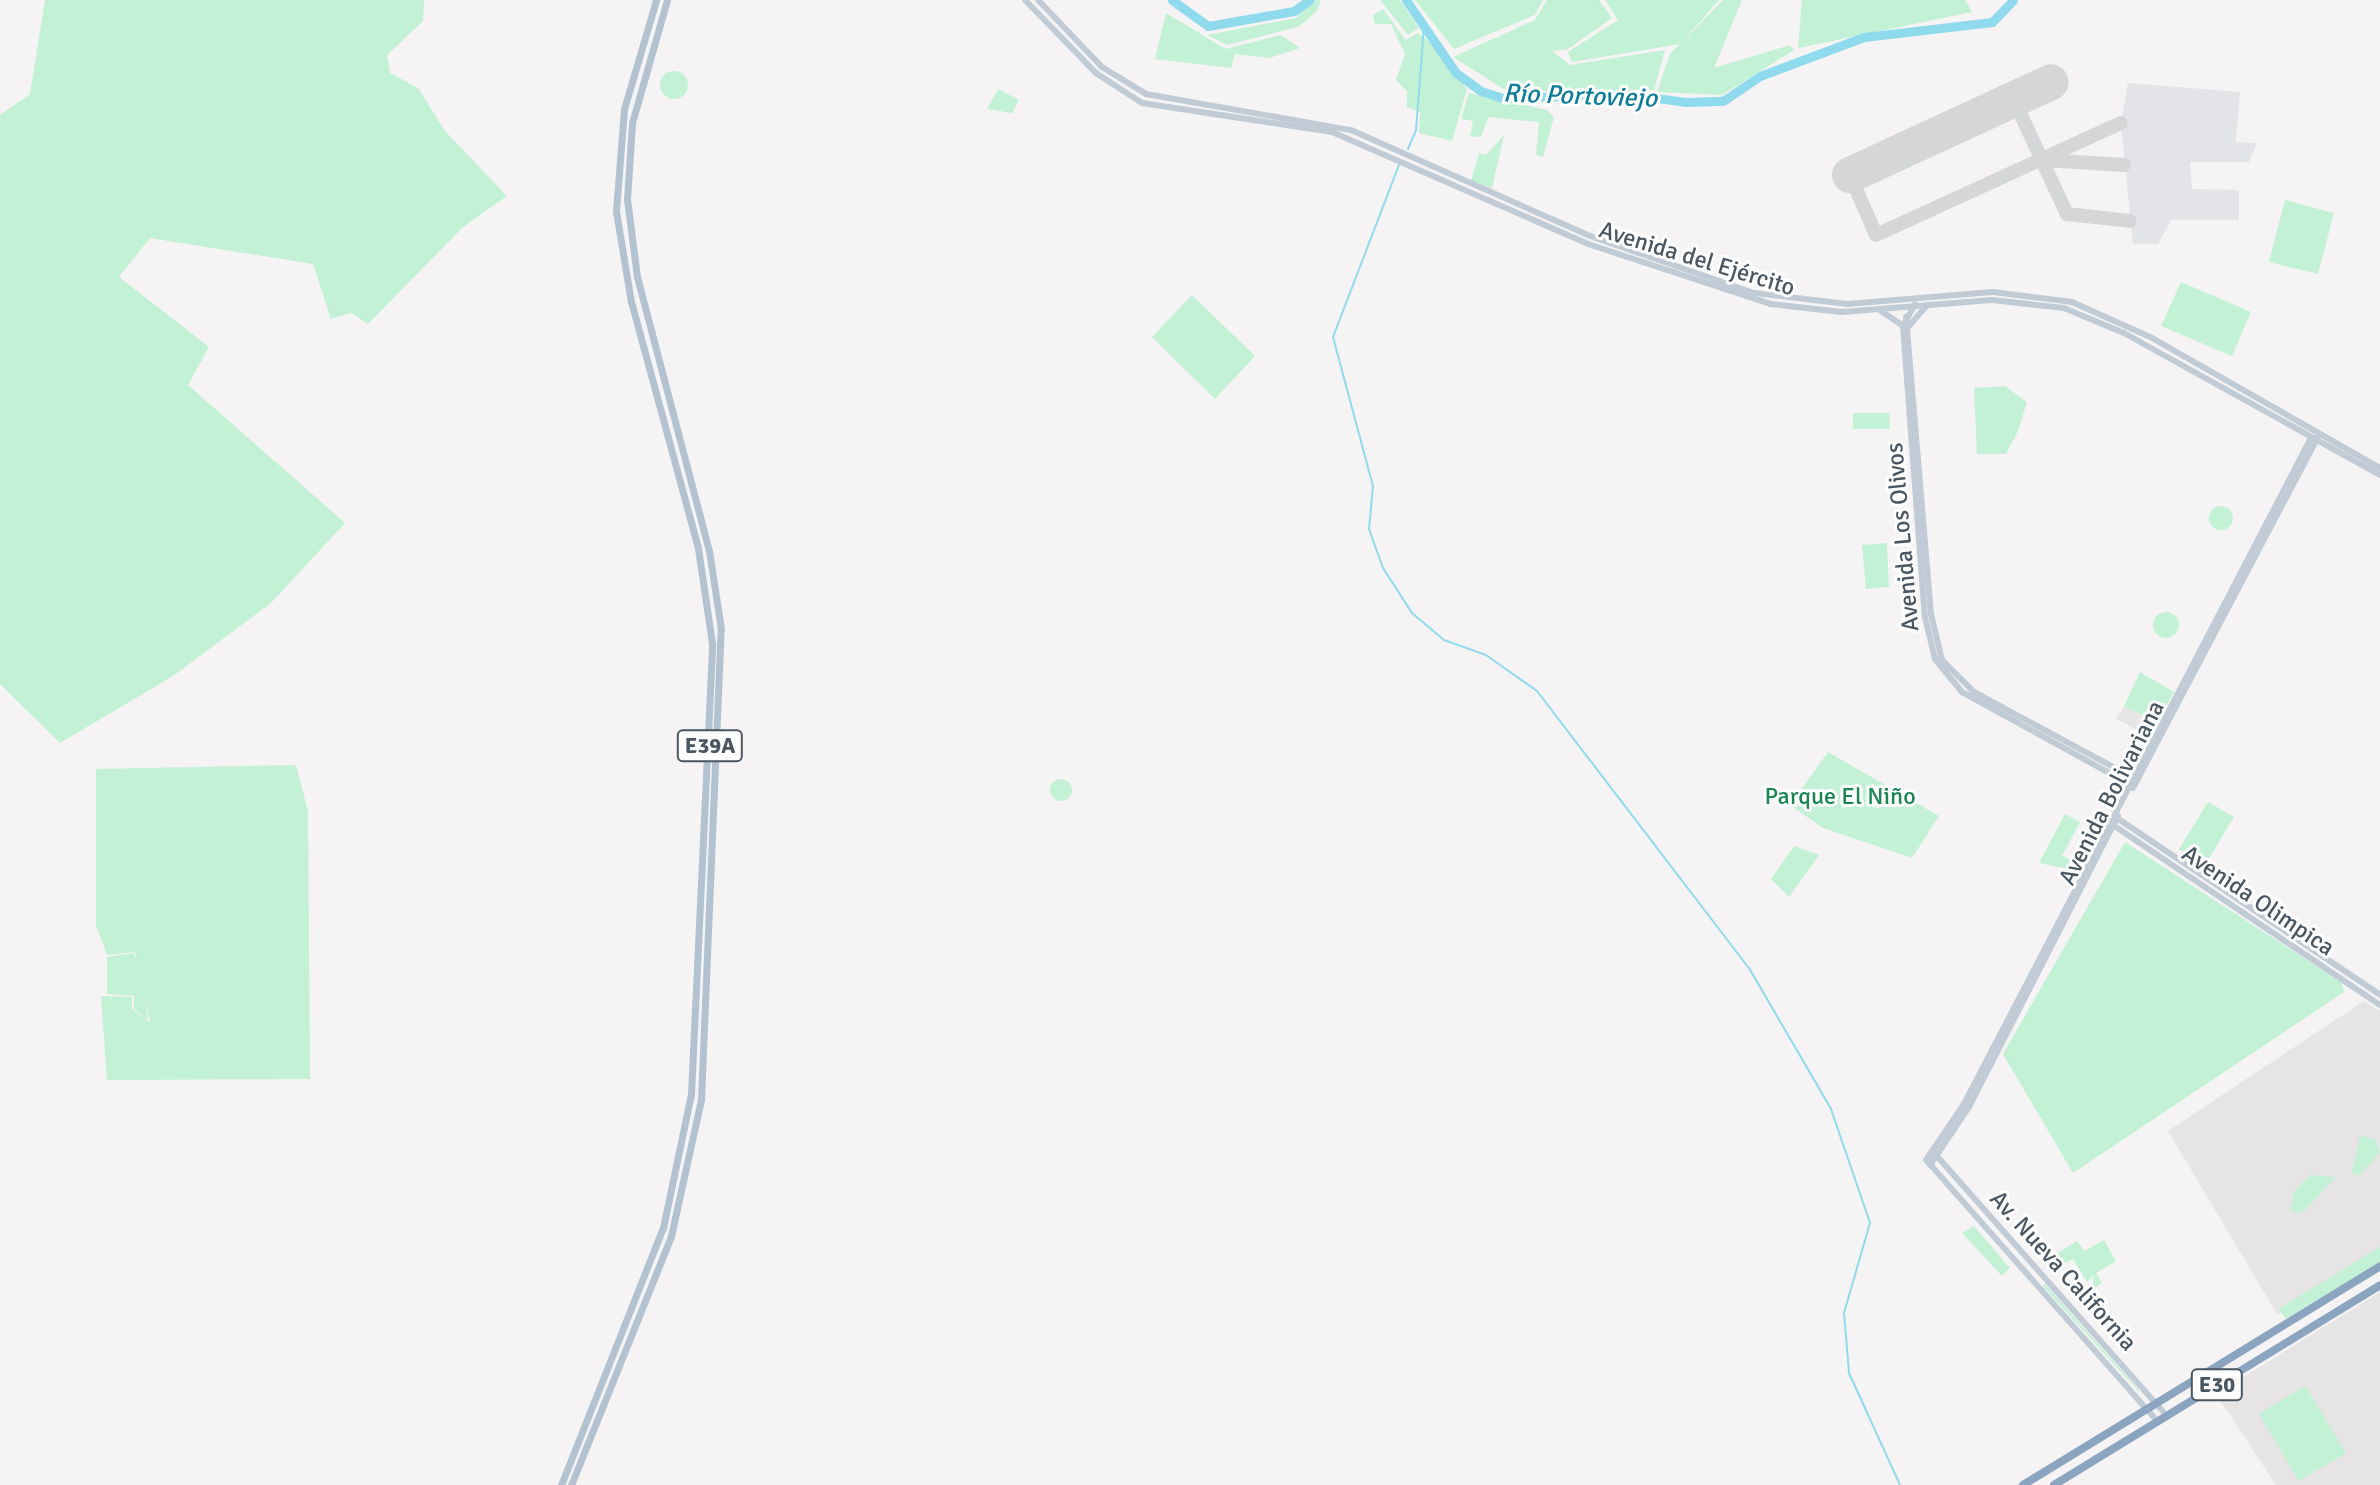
<!DOCTYPE html>
<meta charset="utf-8">
<style>
body{margin:0}
#map{position:relative;width:2380px;height:1485px;overflow:hidden;background:#f5f3f3;font-family:Signika,sans-serif}
div>[style]{position:absolute}
[style*='--x']{left:calc(var(--x)*1px);top:calc(var(--y)*1px);width:calc(var(--w)*1px);rotate:calc(var(--a)*1deg)}
.education>*{inset:0;background:#e6e4e5}
.airport>*{inset:0;background:#e2e4e7}
.green>*{inset:0;background:#c3f1d5}
.round{border-radius:50%}
.stream>*{height:2px;margin:-1px;padding:0 1px;transform-origin:1px;border-radius:1px;background:#90daee}
.river>*{height:9px;margin:-4.5px;padding:0 4.5px;transform-origin:4.5px;border-radius:4.5px;background:#90daee}
.taxiway>*{height:14px;margin:-7px;padding:0 7px;transform-origin:7px;border-radius:7px;background:#d5d6d8}
.runway>*{height:36px;margin:-18px;padding:0 18px;transform-origin:18px;border-radius:18px;background:#d5d6d8}
.secondary>*{height:6px;margin:-3px;padding:0 3px;transform-origin:3px;border-radius:3px;background:#c1cbd6}
.primary>*{height:7px;margin:-3.5px;padding:0 3.5px;transform-origin:3.5px;border-radius:3.5px;background:#b3c2d1}
.highway>*{height:8px;margin:-4px;padding:0 4px;transform-origin:4px;border-radius:4px;background:#8ba5c1}
span{translate:-50% -50%;white-space:nowrap;text-align:center;line-height:1.15;-webkit-text-stroke:6px #fff;paint-order:stroke}
.shield-label span{padding:2px 6px;background:#fff;border:2px solid;border-radius:6px;-webkit-text-stroke-width:0}
.shield-label{font-size:22px;color:#4a5661;font-weight:700}
.street-label{font-size:24px;color:#4a5661}
.park-label{font-size:24px;color:#17864f}
.water-label{font-size:26px;color:#0c7c9b;font-style:italic}
</style>
<div id="map">
<div class="education">
<i style="clip-path:polygon(2124px 706px,2154px 722px,2147px 735px,2116px 719px)"></i>
<i style="clip-path:polygon(2364px 1001px,2380px 1011px,2380px 1251px,2277px 1314px,2168px 1131px)"></i>
<i style="clip-path:polygon(2380px 1292px,2380px 1485px,2276px 1485px,2216px 1394px)"></i>
</div>
<div class="airport">
<i style="clip-path:polygon(2128px 83px,2240px 92px,2236px 142px,2257px 143px,2249px 162px,2190px 162px,2192px 189px,2239px 190px,2239px 220px,2171px 220px,2158px 244px,2133px 244px,2121px 123px)"></i>
</div>
<div class="green">
<i style="clip-path:polygon(45px 0,424px 0,423px 21px,387px 55px,390px 73px,418px 88px,445px 131px,507px 196px,463px 227px,368px 324px,351px 313px,331px 319px,313px 264px,150px 238px,119px 277px,209px 347px,188px 385px,345px 523px,271px 603px,173px 676px,60px 743px,0 684px,0 115px,30px 94px)"></i>
<i style="clip-path:polygon(1314px 0,1321px 0,1317px 11px,1298px 27px,1227px 45px,1207px 35px,1296px 18px)"></i>
<i style="clip-path:polygon(1380px 0,1400px 0,1419px 28px,1408px 35px)"></i>
<i style="clip-path:polygon(1415px 0,1543px 0,1535px 15px,1454px 49px)"></i>
<i style="clip-path:polygon(1547px 0,1599px 0,1612px 18px,1568px 49px,1552px 51px,1570px 65px,1665px 50px,1654px 90px,1507px 91px,1453px 57px,1535px 20px)"></i>
<i style="clip-path:polygon(1605px 0,1719px 0,1680px 44px,1572px 62px,1568px 52px,1618px 20px)"></i>
<i style="clip-path:polygon(1723px 0,1742px 0,1714px 68px,1790px 45px,1794px 50px,1722px 95px,1657px 92px,1670px 54px)"></i>
<i style="clip-path:polygon(1802px 0,1965px 0,1972px 12px,1798px 48px)"></i>
<i style="clip-path:polygon(1383px 9px,1406px 40px,1418px 33px,1431px 43px,1467px 89px,1452px 141px,1419px 133px,1420px 112px,1407px 107px,1407px 91px,1396px 80px,1405px 54px,1391px 24px,1375px 24px,1373px 15px)"></i>
<i style="clip-path:polygon(1166px 13px,1226px 49px,1281px 35px,1300px 48px,1269px 58px,1235px 54px,1231px 68px,1155px 59px)"></i>
<i class="round" style="left:660px;top:71px;width:28px;height:28px"></i>
<i style="clip-path:polygon(998px 89px,1019px 100px,1012px 113px,987px 109px)"></i>
<i style="clip-path:polygon(1469px 93px,1547px 110px,1554px 117px,1543px 157px,1536px 155px,1539px 122px,1488px 117px,1481px 137px,1470px 136px,1473px 121px,1461px 119px)"></i>
<i style="clip-path:polygon(1504px 135px,1492px 188px,1471px 181px,1479px 153px,1486px 155px)"></i>
<i style="clip-path:polygon(2285px 200px,2334px 213px,2318px 274px,2269px 262px)"></i>
<i style="clip-path:polygon(2181px 282px,2251px 312px,2232px 356px,2161px 326px)"></i>
<i style="clip-path:polygon(1192px 295px,1255px 356px,1215px 399px,1152px 337px)"></i>
<i style="clip-path:polygon(2005px 386px,2027px 402px,2018px 431px,2006px 454px,1977px 454px,1974px 388px)"></i>
<i style="clip-path:polygon(1853px 413px,1889px 413px,1890px 429px,1853px 429px)"></i>
<i class="round" style="left:2209px;top:506px;width:24px;height:24px"></i>
<i style="clip-path:polygon(1887px 543px,1889px 587px,1866px 589px,1862px 545px)"></i>
<i class="round" style="left:2153px;top:612px;width:26px;height:26px"></i>
<i style="clip-path:polygon(2140px 672px,2174px 692px,2156px 722px,2124px 706px)"></i>
<i style="clip-path:polygon(1828px 752px,1939px 816px,1912px 858px,1823px 828px,1790px 805px)"></i>
<i style="clip-path:polygon(296px 765px,308px 811px,310px 1079px,107px 1080px,101px 996px,132px 997px,132px 1009px,150px 1022px,135px 952px,107px 955px,96px 925px,96px 769px)"></i>
<i class="round" style="left:1050px;top:779px;width:22px;height:22px"></i>
<i style="clip-path:polygon(2208px 802px,2234px 817px,2205px 865px,2179px 849px)"></i>
<i style="clip-path:polygon(2065px 814px,2080px 822px,2062px 856px,2080px 864px,2077px 871px,2039px 863px)"></i>
<i style="clip-path:polygon(2125px 842px,2341px 982px,2344px 992px,2073px 1173px,2003px 1054px)"></i>
<i style="clip-path:polygon(1794px 846px,1819px 855px,1789px 897px,1771px 879px)"></i>
<i style="clip-path:polygon(134px 953px,142px 974px,148px 1020px,134px 1009px,134px 996px,107px 994px,107px 957px)"></i>
<i style="clip-path:polygon(2360px 1136px,2375px 1139px,2380px 1152px,2360px 1175px,2352px 1174px)"></i>
<i style="clip-path:polygon(2310px 1175px,2336px 1177px,2302px 1213px,2290px 1211px,2293px 1193px)"></i>
<i style="clip-path:polygon(1974px 1226px,2010px 1268px,2002px 1276px,1962px 1233px)"></i>
<i style="clip-path:polygon(2104px 1240px,2116px 1261px,2096px 1273px,2102px 1283px,2092px 1290px,2094px 1275px,2087px 1282px,2073px 1259px,2052px 1271px,2043px 1262px,2077px 1241px,2084px 1251px)"></i>
<i style="clip-path:polygon(2380px 1247px,2380px 1262px,2286px 1319px,2278px 1309px)"></i>
<i style="clip-path:polygon(2045px 1284px,2139px 1390px,2139px 1392px,2043px 1286px)"></i>
<i style="clip-path:polygon(2305px 1386px,2346px 1453px,2299px 1481px,2259px 1414px)"></i>
</div>
<div class="stream">
<i style="--x:1408;--y:149;--w:21;--a:-67"></i>
<i style="--x:1416;--y:130;--w:104;--a:-85.6"></i>
<i style="--x:1399;--y:165;--w:184;--a:111"></i>
<i style="--x:1333;--y:337;--w:154;--a:75"></i>
<i style="--x:1373;--y:486;--w:43;--a:95.3"></i>
<i style="--x:1369;--y:529;--w:41;--a:70.3"></i>
<i style="--x:1383;--y:568;--w:54;--a:57.2"></i>
<i style="--x:1412;--y:613;--w:42;--a:40.2"></i>
<i style="--x:1444;--y:640;--w:45;--a:19.7"></i>
<i style="--x:1486;--y:655;--w:62;--a:35.2"></i>
<i style="--x:1537;--y:691;--w:349;--a:52.6"></i>
<i style="--x:1749;--y:968;--w:163;--a:59.8"></i>
<i style="--x:1831;--y:1109;--w:120;--a:71.1"></i>
<i style="--x:1870;--y:1223;--w:94;--a:106.1"></i>
<i style="--x:1844;--y:1313;--w:60;--a:85.2"></i>
<i style="--x:1849;--y:1373;--w:123;--a:65.5"></i>
</div>
<div class="river">
<i style="--x:1172;--y:0;--w:44;--a:35.8"></i>
<i style="--x:1208;--y:26;--w:87;--a:-9.9"></i>
<i style="--x:1294;--y:11;--w:19;--a:-36"></i>
<i style="--x:1406;--y:0;--w:88;--a:55.6"></i>
<i style="--x:1456;--y:73;--w:31;--a:36"></i>
<i style="--x:1481;--y:91;--w:22;--a:18"></i>
<i style="--x:1502;--y:98;--w:126;--a:-1.8"></i>
<i style="--x:1628;--y:94;--w:59;--a:7.9"></i>
<i style="--x:1686;--y:102;--w:37;--a:-2"></i>
<i style="--x:1723;--y:101;--w:45;--a:-34"></i>
<i style="--x:1760;--y:76;--w:111;--a:-20.6"></i>
<i style="--x:1864;--y:37;--w:129;--a:-6.7"></i>
<i style="--x:1992;--y:22;--w:30;--a:-46"></i>
</div>
<div class="taxiway">
<i style="--x:2014;--y:100;--w:126;--a:65.1"></i>
<i style="--x:2067;--y:214;--w:63;--a:6.3"></i>
<i style="--x:2046;--y:160;--w:78;--a:3.7"></i>
<i style="--x:1850;--y:175;--w:65;--a:66.6"></i>
<i style="--x:1876;--y:235;--w:269;--a:-24.6"></i>
</div>
<div class="runway">
<i style="--x:1850;--y:175;--w:221;--a:-24.8"></i>
</div>
<div class="secondary">
<i style="--x:1025;--y:0;--w:102;--a:45.8"></i>
<i style="--x:1096;--y:73;--w:55;--a:33.1"></i>
<i style="--x:1142;--y:103;--w:192;--a:8.7"></i>
<i style="--x:1332;--y:132;--w:279;--a:23.6"></i>
<i style="--x:1588;--y:244;--w:192;--a:18.2"></i>
<i style="--x:1770;--y:304;--w:72;--a:6.3"></i>
<i style="--x:1842;--y:312;--w:150;--a:-4.6"></i>
<i style="--x:1992;--y:300;--w:72;--a:6.3"></i>
<i style="--x:2064;--y:308;--w:65;--a:22.6"></i>
<i style="--x:2124;--y:333;--w:293;--a:29"></i>
<i style="--x:1038;--y:0;--w:93;--a:46.3"></i>
<i style="--x:1102;--y:67;--w:52;--a:31.5"></i>
<i style="--x:1146;--y:94;--w:208;--a:10"></i>
<i style="--x:1351;--y:130;--w:261;--a:23.9"></i>
<i style="--x:1590;--y:236;--w:174;--a:19.2"></i>
<i style="--x:1754;--y:293;--w:94;--a:6.7"></i>
<i style="--x:1847;--y:304;--w:146;--a:-4.7"></i>
<i style="--x:1993;--y:292;--w:80;--a:7.2"></i>
<i style="--x:2072;--y:302;--w:88;--a:24.2"></i>
<i style="--x:2152;--y:338;--w:262;--a:29.7"></i>
<i style="--x:1915;--y:304;--w:25;--a:119"></i>
<i style="--x:1903;--y:326;--w:292;--a:85.7"></i>
<i style="--x:1925;--y:617;--w:43;--a:76.6"></i>
<i style="--x:1935;--y:659;--w:43;--a:50.7"></i>
<i style="--x:1962;--y:692;--w:193;--a:28.8"></i>
<i style="--x:1881;--y:311;--w:27;--a:34"></i>
<i style="--x:1906;--y:317;--w:298;--a:85.2"></i>
<i style="--x:1931;--y:614;--w:47;--a:76.6"></i>
<i style="--x:1942;--y:660;--w:45;--a:45"></i>
<i style="--x:1974;--y:692;--w:182;--a:28.3"></i>
<i style="--x:1909;--y:326;--w:28;--a:-49"></i>
<i style="--x:2133;--y:788;--w:397;--a:-62.2"></i>
<i style="--x:2117;--y:818;--w:317;--a:33.9"></i>
<i style="--x:2116;--y:827;--w:318;--a:34"></i>
<i style="--x:1936;--y:1155;--w:349;--a:48.5"></i>
<i style="--x:1930;--y:1165;--w:70;--a:-56.1"></i>
<i style="--x:1969;--y:1107;--w:327;--a:-62.9"></i>
<i style="--x:2158;--y:1422;--w:350;--a:-131.5"></i>
<i style="--x:1926;--y:1160;--w:68;--a:-55.8"></i>
<i style="--x:1964;--y:1104;--w:751;--a:-62.48"></i>
</div>
<div class="primary">
<i style="--x:561;--y:1485;--w:277;--a:-68.4"></i>
<i style="--x:663;--y:1228;--w:137;--a:-78.2"></i>
<i style="--x:691;--y:1094;--w:451;--a:-87.3"></i>
<i style="--x:712;--y:643;--w:96;--a:-98.4"></i>
<i style="--x:698;--y:548;--w:255;--a:-105.2"></i>
<i style="--x:631;--y:302;--w:92;--a:-99.4"></i>
<i style="--x:616;--y:211;--w:102;--a:-85.5"></i>
<i style="--x:624;--y:109;--w:114;--a:-73.6"></i>
<i style="--x:571;--y:1485;--w:268;--a:-68.1"></i>
<i style="--x:671;--y:1236;--w:140;--a:-77.6"></i>
<i style="--x:701;--y:1099;--w:470;--a:-87.6"></i>
<i style="--x:721;--y:629;--w:79;--a:-98.7"></i>
<i style="--x:709;--y:551;--w:283;--a:-104.7"></i>
<i style="--x:637;--y:277;--w:79;--a:-97.3"></i>
<i style="--x:627;--y:199;--w:76;--a:-86.2"></i>
<i style="--x:632;--y:123;--w:128;--a:-74.1"></i>
</div>
<div class="highway">
<i style="--x:2023;--y:1485;--w:419;--a:-31.5"></i>
<i style="--x:2054;--y:1485;--w:382;--a:-31.5"></i>
</div>
<div class="shield-label">
<span style="left:710px;top:746px">E39A</span>
<span style="left:2217px;top:1385px">E30</span>
</div>
<div class="street-label">
<span style="left:1697px;top:259px;rotate:17deg">Avenida del Ejército</span>
<span style="left:1903px;top:537px;rotate:-95deg">Avenida Los Olivos</span>
<span style="left:2112px;top:793px;rotate:-63deg">Avenida Bolivariana</span>
<span style="left:2258px;top:901px;rotate:34deg">Avenida Olimpica</span>
<span style="left:2063px;top:1271px;rotate:48deg">Av. Nueva California</span>
</div>
<div class="park-label">
<span style="left:1840px;top:797px">Parque El Niño</span>
</div>
<div class="water-label">
<span style="left:1580px;top:97px;rotate:2deg">Río Portoviejo</span>
</div>
</div>
